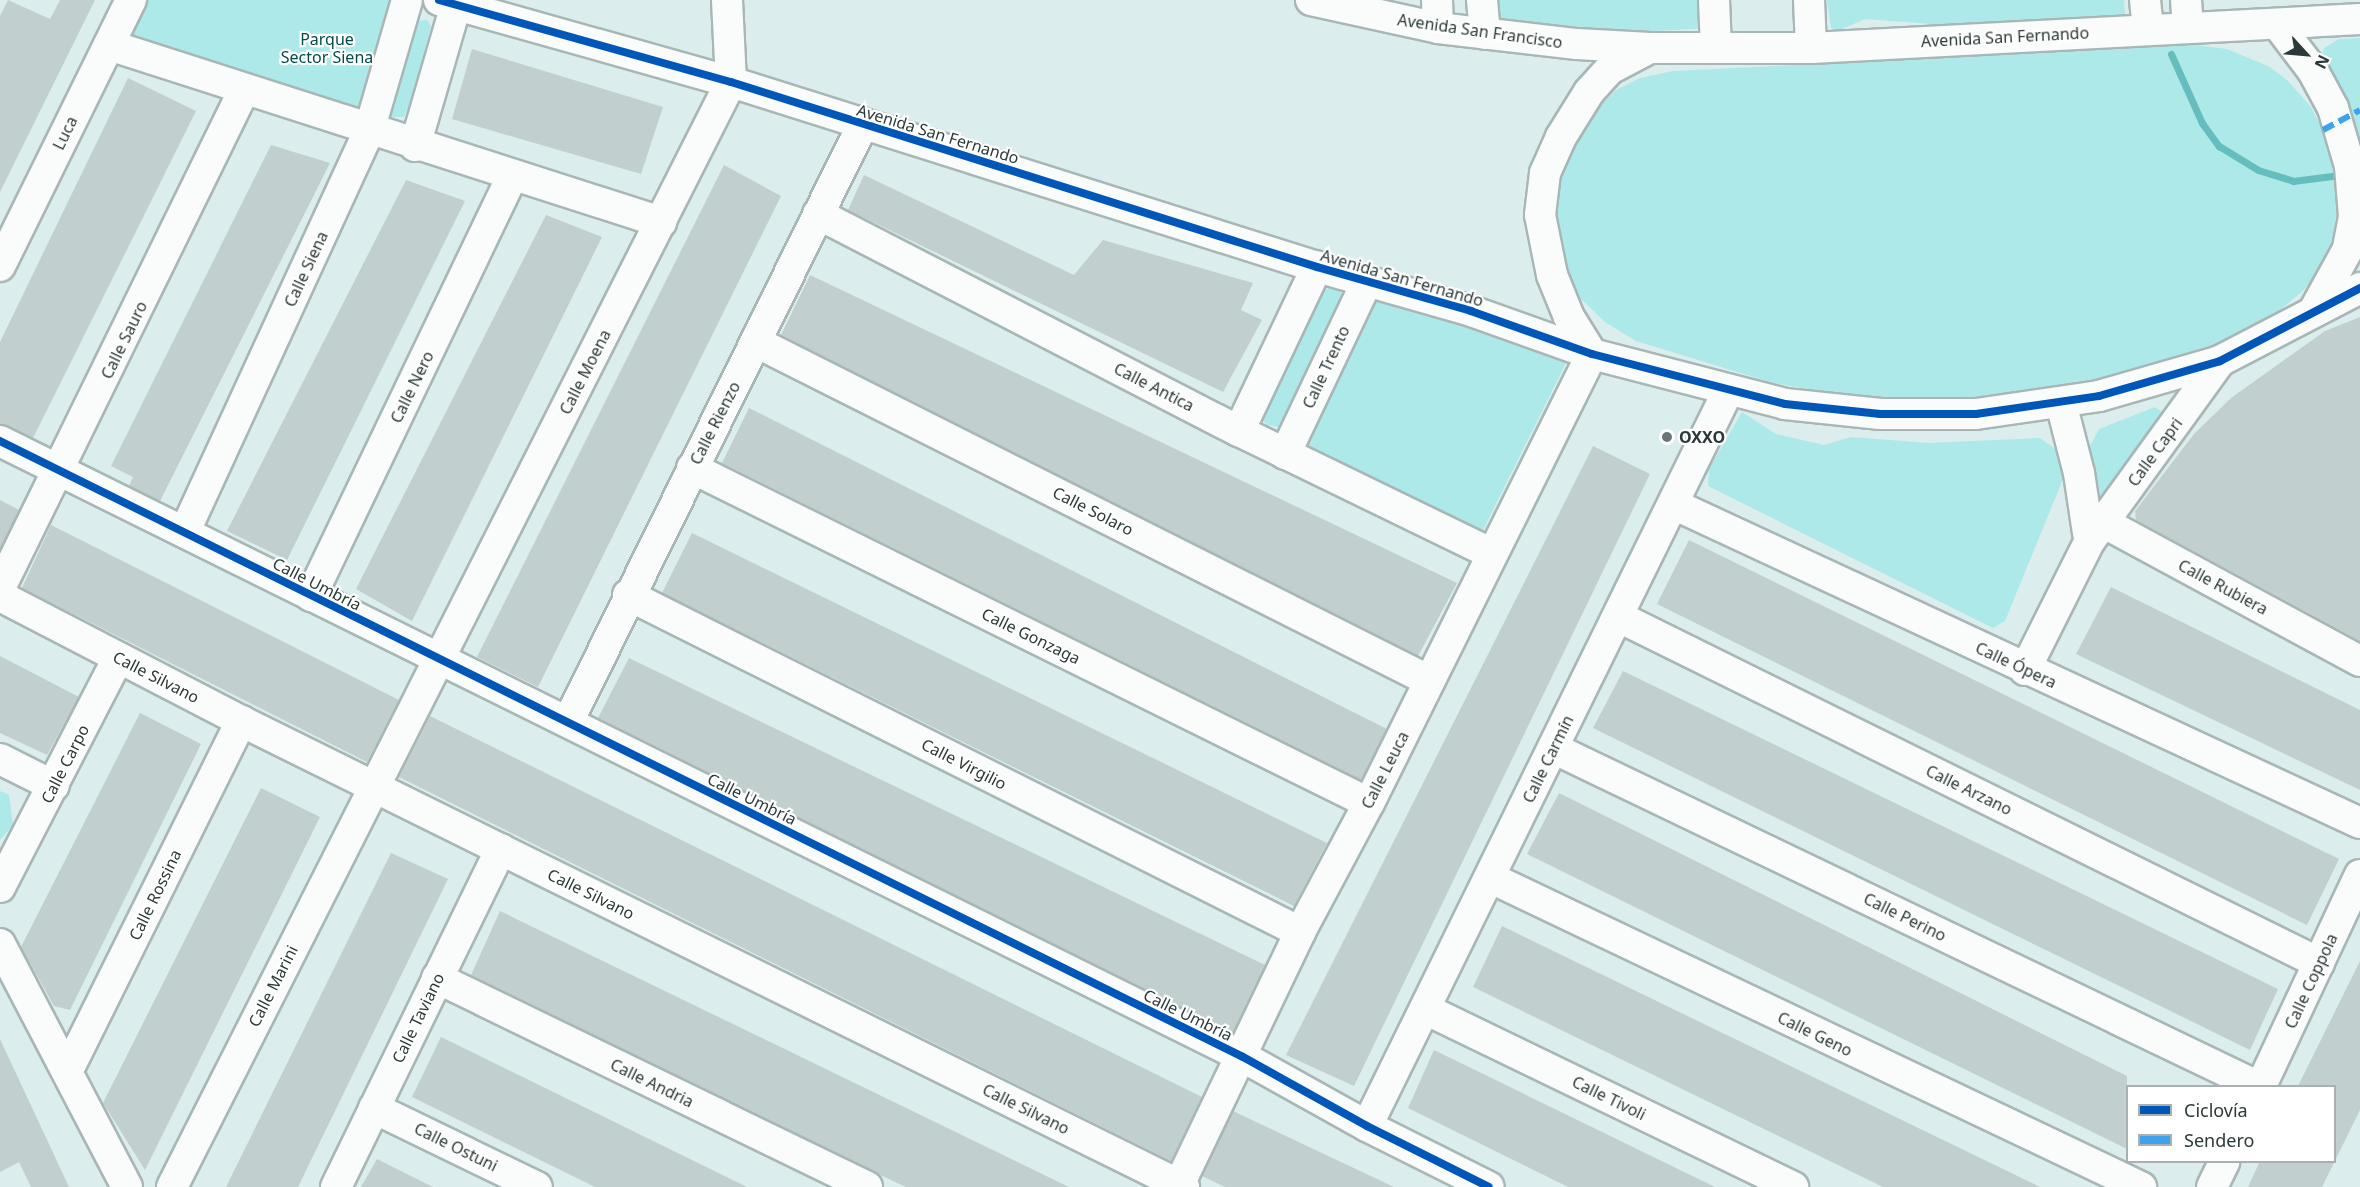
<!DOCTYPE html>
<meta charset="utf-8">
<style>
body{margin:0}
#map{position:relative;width:2360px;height:1187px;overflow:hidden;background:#dbeded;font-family:"Noto Sans",sans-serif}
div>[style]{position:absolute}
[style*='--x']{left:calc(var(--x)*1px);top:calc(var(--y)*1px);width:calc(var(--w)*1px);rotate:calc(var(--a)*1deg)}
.green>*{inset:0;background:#ade9e8}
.stream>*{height:7px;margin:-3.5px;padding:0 3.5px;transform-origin:3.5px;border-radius:3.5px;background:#65bdbd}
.building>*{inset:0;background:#c1cfcf}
.roads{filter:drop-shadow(2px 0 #a8b7b6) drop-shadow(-2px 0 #a8b7b6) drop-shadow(0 2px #a8b7b6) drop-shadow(0 -2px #a8b7b6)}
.minor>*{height:30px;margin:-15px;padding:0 15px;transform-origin:15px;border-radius:15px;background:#fafcfc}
.quiet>*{height:6px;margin-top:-3px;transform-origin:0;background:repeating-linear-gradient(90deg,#3ea3ec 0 12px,transparent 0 18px)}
.cycleway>*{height:8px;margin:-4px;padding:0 4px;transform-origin:4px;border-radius:4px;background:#0057b8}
.dots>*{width:16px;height:16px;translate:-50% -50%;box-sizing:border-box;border:3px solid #fff;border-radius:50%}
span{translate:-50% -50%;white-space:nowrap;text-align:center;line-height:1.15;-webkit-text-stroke:4.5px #fff;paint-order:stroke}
.street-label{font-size:16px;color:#2b3938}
.park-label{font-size:16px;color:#034b4b}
.poi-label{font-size:16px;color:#2b3938;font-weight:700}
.left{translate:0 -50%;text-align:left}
.legend{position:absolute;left:2126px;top:1085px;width:210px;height:78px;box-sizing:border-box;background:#fff;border:2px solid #aab0af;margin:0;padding:8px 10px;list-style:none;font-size:18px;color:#2b3938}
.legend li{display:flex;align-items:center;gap:12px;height:30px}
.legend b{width:30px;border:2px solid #aab0af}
.north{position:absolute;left:2276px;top:24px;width:60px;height:60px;-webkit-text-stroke:4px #fff;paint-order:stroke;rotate:116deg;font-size:16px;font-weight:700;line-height:24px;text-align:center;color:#2b3938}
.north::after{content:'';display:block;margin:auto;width:21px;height:27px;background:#2b3938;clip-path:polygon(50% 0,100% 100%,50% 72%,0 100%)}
</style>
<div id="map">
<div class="green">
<i style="clip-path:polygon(146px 0,390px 0,358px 109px,137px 44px,129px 32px)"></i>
<i style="clip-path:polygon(1489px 0,1705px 0,1707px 28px,1656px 31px,1503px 24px,1492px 17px)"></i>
<i style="clip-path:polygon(1827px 0,2124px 0,2125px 15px,2084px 23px,1946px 25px,1865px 19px,1840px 30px,1831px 28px)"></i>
<i style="clip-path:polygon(427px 20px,431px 26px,410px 102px,404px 117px,390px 117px,385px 108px,414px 21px)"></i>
<i style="clip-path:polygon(2360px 38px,2360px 140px,2351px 113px,2320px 64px,2324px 48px,2339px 39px)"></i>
<i style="clip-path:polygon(2196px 45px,2227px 49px,2270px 67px,2288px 81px,2311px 107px,2325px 134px,2336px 161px,2339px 187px,2334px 235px,2320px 269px,2304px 290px,2273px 316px,2197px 353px,2140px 371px,2007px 400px,1874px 401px,1770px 382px,1636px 341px,1605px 322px,1575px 293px,1561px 263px,1552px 192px,1575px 131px,1616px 90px,1640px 78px,1673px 71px)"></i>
<i style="clip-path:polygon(1330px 288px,1340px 291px,1344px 301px,1279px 427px,1267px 425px,1261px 418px,1316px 293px)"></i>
<i style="clip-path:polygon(1368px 297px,1568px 359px,1482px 532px,1301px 444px)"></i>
<i style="clip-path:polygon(2155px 407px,2165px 414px,2106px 511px,2091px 506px,2089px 448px,2099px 429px)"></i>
<i style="clip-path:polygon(1742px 412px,1776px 434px,1824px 445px,1851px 437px,1929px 443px,2040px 438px,2062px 454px,2063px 479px,2005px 621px,1993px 628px,1708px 486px,1709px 469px)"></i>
<i style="clip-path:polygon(0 791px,9px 795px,13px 825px,0 840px)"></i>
</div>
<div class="stream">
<i style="--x:2171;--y:54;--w:76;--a:65.8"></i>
<i style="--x:2202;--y:123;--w:29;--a:54"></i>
<i style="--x:2219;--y:146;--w:46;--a:31.6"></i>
<i style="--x:2258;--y:170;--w:37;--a:17"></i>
<i style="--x:2293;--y:181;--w:47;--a:-7.3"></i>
</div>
<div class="building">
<i style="clip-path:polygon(8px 0,50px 19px,60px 0,95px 0,0 192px,0 16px)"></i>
<i style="clip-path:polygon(472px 49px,663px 107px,641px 174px,452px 119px)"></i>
<i style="clip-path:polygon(128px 78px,196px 111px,33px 438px,0 424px,0 342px)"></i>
<i style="clip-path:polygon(271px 145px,330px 163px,160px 501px,129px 486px,133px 477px,111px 466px)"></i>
<i style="clip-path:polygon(724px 165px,781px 196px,538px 687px,477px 657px)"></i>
<i style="clip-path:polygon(864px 175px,1074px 275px,1103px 240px,1253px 283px,1241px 310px,1262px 320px,1223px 392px,848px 210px)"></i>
<i style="clip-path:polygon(406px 180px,465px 201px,287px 560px,227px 531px)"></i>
<i style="clip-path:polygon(546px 215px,602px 237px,412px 621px,356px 589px)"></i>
<i style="clip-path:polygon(810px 275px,1457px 583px,1418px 656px,781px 335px)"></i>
<i style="clip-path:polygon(2360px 317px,2360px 641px,2136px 520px,2135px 511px,2194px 434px,2231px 398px,2325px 331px)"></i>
<i style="clip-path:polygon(749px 408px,1387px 729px,1361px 780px,722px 463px)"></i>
<i style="clip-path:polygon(1593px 446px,1650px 474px,1354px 1086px,1286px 1055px)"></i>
<i style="clip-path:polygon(0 500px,19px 510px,0 549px)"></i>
<i style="clip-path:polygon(51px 525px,399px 700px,367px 762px,22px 588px)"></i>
<i style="clip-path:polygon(692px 533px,1327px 843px,1294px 906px,662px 593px)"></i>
<i style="clip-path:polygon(1689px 540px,2339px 859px,2307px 925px,1657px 604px)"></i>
<i style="clip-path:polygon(2111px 587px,2360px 710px,2360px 790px,2076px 654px)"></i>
<i style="clip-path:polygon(0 656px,79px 697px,47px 755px,0 733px)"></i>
<i style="clip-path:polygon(629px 658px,1265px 965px,1233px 1033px,598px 718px)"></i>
<i style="clip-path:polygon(1623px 671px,2278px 989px,2250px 1050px,1593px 728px)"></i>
<i style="clip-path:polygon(140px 713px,201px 744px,70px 1010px,54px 1006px,21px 947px)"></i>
<i style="clip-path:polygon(430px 716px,1202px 1097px,1171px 1161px,399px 777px)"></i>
<i style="clip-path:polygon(261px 788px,320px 817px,145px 1170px,103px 1103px)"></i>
<i style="clip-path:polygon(1559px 793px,2127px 1076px,2127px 1149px,1527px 854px)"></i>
<i style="clip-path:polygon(391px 853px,448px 879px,298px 1187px,226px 1187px)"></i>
<i style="clip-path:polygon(500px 911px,1069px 1187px,906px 1187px,876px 1173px,471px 975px)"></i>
<i style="clip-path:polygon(1502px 926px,2040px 1187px,1883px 1187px,1473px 987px)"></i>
<i style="clip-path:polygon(2360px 961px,2360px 1110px,2322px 1187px,2248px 1187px,2260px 1161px,2334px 1161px,2334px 1086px,2298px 1086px)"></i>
<i style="clip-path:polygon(441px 1037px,747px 1187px,595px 1187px,412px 1097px)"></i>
<i style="clip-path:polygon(0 1039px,69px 1187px,31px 1187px,19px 1162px,0 1172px)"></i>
<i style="clip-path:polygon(1434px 1050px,1715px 1187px,1568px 1187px,1408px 1108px)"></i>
<i style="clip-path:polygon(1233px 1111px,1394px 1187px,1225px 1187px,1202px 1176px)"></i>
<i style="clip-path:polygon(377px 1159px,433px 1187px,361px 1187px)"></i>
</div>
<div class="roads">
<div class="minor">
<i style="--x:439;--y:0;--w:303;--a:15.7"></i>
<i style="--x:731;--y:82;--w:615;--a:17.52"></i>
<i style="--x:1317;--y:267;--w:160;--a:15.9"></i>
<i style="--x:1471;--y:311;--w:128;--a:19.6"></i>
<i style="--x:1592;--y:354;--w:199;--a:14.5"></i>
<i style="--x:1785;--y:404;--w:96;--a:6"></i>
<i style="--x:1880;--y:414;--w:96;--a:0"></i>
<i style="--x:1976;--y:414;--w:124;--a:-8.3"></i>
<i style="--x:2099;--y:396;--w:126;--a:-16.1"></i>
<i style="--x:2220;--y:361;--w:158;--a:-27.5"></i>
<i style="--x:1311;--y:0;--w:130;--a:12.4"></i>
<i style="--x:1438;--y:28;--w:140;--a:6.6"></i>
<i style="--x:1577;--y:44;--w:73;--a:3.1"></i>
<i style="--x:1650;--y:48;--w:161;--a:0"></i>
<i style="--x:1811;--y:48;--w:550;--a:-3.02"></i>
<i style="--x:1437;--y:0;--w:28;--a:88"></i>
<i style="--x:1482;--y:0;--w:34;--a:85"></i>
<i style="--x:1714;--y:0;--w:48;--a:87.6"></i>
<i style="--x:1809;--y:0;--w:48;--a:87.6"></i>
<i style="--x:2145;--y:0;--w:29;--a:84"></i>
<i style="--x:2186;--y:0;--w:27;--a:86"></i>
<i style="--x:2278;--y:25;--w:58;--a:52.7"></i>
<i style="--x:2313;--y:71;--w:42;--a:61.6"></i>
<i style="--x:2333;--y:108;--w:60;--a:73.7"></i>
<i style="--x:2350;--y:166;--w:51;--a:85.5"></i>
<i style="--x:2354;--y:217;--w:33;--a:101"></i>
<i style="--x:2348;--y:249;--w:68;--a:118.8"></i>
<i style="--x:109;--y:45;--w:580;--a:17.78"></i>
<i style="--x:415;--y:146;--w:147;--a:-73.8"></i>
<i style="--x:818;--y:214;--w:474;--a:27.3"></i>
<i style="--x:1239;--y:431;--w:281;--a:25.9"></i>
<i style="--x:0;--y:266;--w:297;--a:-63.8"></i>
<i style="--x:756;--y:342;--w:754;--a:26.7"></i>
<i style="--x:2061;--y:403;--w:72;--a:75.6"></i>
<i style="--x:2079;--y:473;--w:61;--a:81.5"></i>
<i style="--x:1239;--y:431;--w:182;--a:-64.6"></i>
<i style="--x:0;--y:441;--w:1387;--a:26.36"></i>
<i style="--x:1243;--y:1057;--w:142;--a:29.1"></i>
<i style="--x:1367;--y:1126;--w:136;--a:26.6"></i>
<i style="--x:1285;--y:454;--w:191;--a:-64.6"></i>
<i style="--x:692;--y:468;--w:755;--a:26.33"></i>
<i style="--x:1673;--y:504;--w:757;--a:24.91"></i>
<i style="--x:2086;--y:513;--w:311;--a:28.4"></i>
<i style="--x:185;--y:531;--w:440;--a:-65.3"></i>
<i style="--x:369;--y:131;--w:136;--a:-73.8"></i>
<i style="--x:0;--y:588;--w:555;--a:-63.9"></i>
<i style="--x:628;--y:595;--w:752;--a:26.63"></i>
<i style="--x:0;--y:596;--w:271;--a:27.4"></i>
<i style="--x:241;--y:721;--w:1052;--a:26.3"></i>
<i style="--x:311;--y:596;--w:465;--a:-64.4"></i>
<i style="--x:1619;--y:617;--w:781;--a:26.3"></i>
<i style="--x:2025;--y:670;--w:143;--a:-63.4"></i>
<i style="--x:2089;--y:542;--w:223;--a:-54.1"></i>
<i style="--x:568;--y:722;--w:667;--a:-63.74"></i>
<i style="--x:1553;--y:748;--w:781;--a:25.65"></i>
<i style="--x:0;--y:759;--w:60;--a:26.6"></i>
<i style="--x:1491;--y:878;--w:720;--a:25.43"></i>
<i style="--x:0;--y:887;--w:258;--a:-62.7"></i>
<i style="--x:0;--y:944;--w:274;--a:62.4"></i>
<i style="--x:437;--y:978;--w:478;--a:25.9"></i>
<i style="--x:1425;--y:1009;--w:409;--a:25.8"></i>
<i style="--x:68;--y:1070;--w:390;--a:-63.6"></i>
<i style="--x:2261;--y:1086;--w:233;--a:-64.9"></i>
<i style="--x:374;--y:1108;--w:181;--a:25.9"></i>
<i style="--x:1367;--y:1126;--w:819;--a:-63.84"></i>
<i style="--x:172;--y:1187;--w:1238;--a:-63.17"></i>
<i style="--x:731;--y:82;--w:82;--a:-92.8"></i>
<i style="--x:336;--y:1187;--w:376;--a:-64"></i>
<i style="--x:1178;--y:1187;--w:283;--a:-64.4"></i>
<i style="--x:1300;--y:932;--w:146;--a:-61.9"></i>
<i style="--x:1369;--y:803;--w:501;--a:-63.59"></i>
<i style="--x:1592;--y:354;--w:44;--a:-121.9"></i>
<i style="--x:1569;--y:317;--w:45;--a:-112"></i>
<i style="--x:1552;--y:275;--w:61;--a:-101.3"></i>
<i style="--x:1540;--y:215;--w:42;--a:-83.2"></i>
<i style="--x:1545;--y:173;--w:39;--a:-66"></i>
<i style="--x:1561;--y:137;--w:53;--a:-58.1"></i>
<i style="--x:1589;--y:92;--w:31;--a:-48"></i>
<i style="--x:1610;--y:69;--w:45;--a:-27.7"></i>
<i style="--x:2212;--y:1187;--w:28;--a:-64"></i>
</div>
</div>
<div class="quiet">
<i style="--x:2323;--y:130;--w:42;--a:-28.4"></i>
</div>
<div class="cycleway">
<i style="--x:439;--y:0;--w:303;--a:15.7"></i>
<i style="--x:731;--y:82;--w:615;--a:17.52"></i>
<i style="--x:1317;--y:267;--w:160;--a:15.9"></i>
<i style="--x:1471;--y:311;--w:128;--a:19.6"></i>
<i style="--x:1592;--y:354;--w:199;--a:14.5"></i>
<i style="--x:1785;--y:404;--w:96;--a:6"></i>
<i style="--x:1880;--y:414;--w:96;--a:0"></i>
<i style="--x:1976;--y:414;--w:124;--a:-8.3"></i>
<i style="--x:2099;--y:396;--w:126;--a:-16.1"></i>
<i style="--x:2220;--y:361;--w:158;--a:-27.5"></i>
<i style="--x:0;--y:441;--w:1387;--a:26.36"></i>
<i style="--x:1243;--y:1057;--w:142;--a:29.1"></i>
<i style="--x:1367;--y:1126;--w:136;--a:26.6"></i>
</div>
<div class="dots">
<i style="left:1667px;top:437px;background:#697877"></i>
</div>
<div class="street-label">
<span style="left:1480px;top:31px;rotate:8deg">Avenida San Francisco</span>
<span style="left:2005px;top:37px;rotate:-3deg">Avenida San Fernando</span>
<span style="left:65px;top:133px;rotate:-64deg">Luca</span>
<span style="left:938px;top:134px;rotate:17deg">Avenida San Fernando</span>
<span style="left:306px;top:269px;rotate:-65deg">Calle Siena</span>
<span style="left:1402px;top:278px;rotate:16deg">Avenida San Fernando</span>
<span style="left:124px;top:340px;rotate:-64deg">Calle Sauro</span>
<span style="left:1326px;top:367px;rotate:-65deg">Calle Trento</span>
<span style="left:585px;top:372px;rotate:-63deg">Calle Moena</span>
<span style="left:412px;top:387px;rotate:-64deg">Calle Nero</span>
<span style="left:1154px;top:387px;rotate:27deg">Calle Antica</span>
<span style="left:715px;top:423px;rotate:-63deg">Calle Rienzo</span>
<span style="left:2155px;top:452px;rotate:-54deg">Calle Capri</span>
<span style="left:1093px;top:511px;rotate:27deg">Calle Solaro</span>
<span style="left:317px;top:584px;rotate:27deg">Calle Umbría</span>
<span style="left:2223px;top:587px;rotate:28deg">Calle Rubiera</span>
<span style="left:1031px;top:636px;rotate:26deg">Calle Gonzaga</span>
<span style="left:2016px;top:665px;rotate:25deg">Calle Ópera</span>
<span style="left:156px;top:677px;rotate:27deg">Calle Silvano</span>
<span style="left:1548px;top:759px;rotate:-64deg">Calle Carmín</span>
<span style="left:65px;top:764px;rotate:-63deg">Calle Carpo</span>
<span style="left:964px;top:764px;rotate:27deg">Calle Virgilio</span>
<span style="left:1385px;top:770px;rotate:-63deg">Calle Leuca</span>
<span style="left:1969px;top:790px;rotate:26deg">Calle Arzano</span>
<span style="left:752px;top:799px;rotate:26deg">Calle Umbría</span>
<span style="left:591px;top:894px;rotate:26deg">Calle Silvano</span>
<span style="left:155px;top:895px;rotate:-64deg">Calle Rossina</span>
<span style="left:1905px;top:917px;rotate:26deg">Calle Perino</span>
<span style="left:2311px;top:981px;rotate:-65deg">Calle Coppola</span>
<span style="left:273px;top:986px;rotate:-63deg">Calle Marini</span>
<span style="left:1188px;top:1015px;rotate:26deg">Calle Umbría</span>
<span style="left:418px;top:1018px;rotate:-64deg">Calle Taviano</span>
<span style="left:1815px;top:1034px;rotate:26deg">Calle Geno</span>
<span style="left:652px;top:1083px;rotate:26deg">Calle Andria</span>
<span style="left:1609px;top:1098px;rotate:26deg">Calle Tivoli</span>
<span style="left:1026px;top:1109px;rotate:26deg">Calle Silvano</span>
<span style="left:456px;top:1147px;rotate:26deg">Calle Ostuni</span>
</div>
<div class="park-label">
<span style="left:327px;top:48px">Parque<br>Sector Siena</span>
</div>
<div class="poi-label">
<span class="left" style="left:1679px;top:437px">OXXO</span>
</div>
<ul class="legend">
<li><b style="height:8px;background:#0057b8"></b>Ciclovía</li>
<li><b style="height:8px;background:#3ea3ec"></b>Sendero</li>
</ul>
<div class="north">N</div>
</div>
